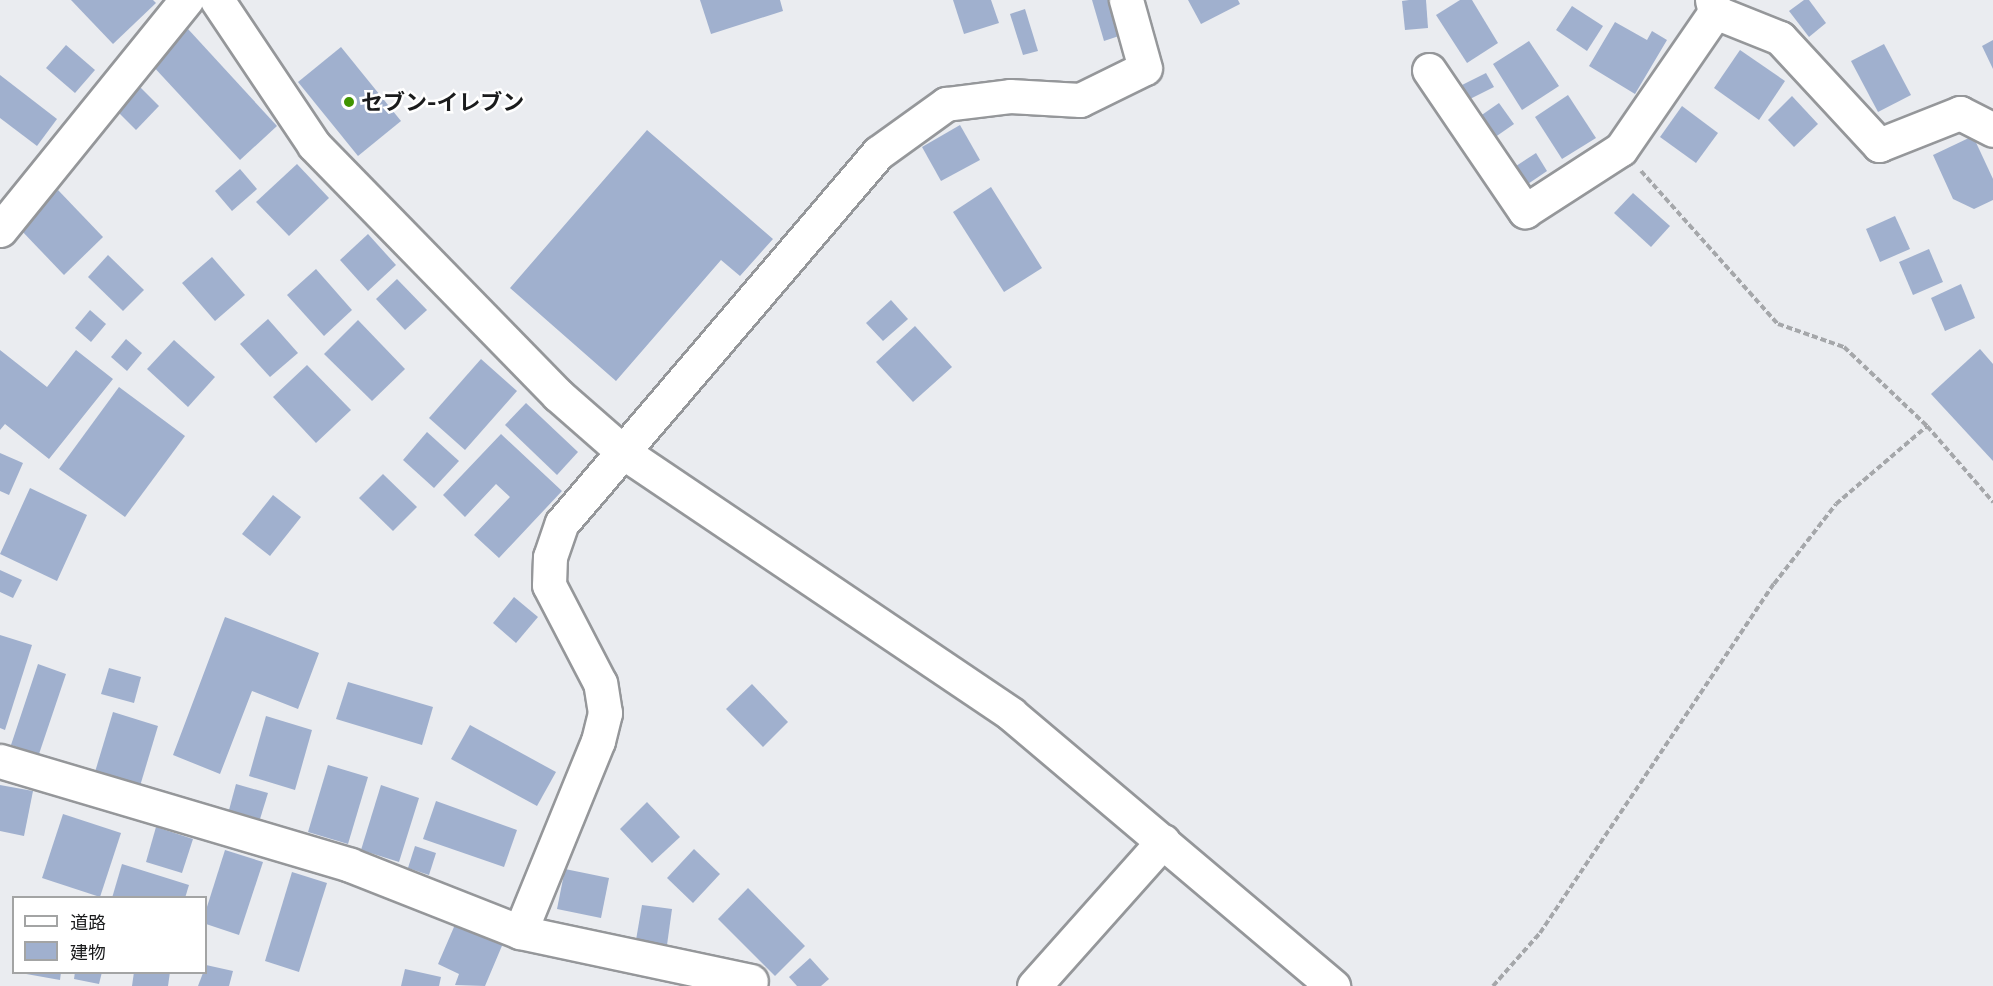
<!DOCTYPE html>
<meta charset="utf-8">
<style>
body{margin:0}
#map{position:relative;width:1993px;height:986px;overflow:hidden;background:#eaecf0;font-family:Commissioner,"Noto Sans JP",sans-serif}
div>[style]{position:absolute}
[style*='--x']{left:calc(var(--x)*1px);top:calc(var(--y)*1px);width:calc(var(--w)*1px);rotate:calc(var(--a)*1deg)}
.building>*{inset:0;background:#a0b0ce}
.path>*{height:4px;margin-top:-2px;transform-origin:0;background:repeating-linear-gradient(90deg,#a5a7aa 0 6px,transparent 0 9px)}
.roads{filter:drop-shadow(2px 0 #95979a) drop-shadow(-2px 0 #95979a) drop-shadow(0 2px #95979a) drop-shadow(0 -2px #95979a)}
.minor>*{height:33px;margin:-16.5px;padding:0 16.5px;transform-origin:16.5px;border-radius:16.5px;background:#fff}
.dots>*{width:16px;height:16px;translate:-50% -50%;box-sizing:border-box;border:3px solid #fff;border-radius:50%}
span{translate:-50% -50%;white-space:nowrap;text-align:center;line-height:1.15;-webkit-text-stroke:5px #fff;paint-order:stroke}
.poi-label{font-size:22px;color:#1a1b1c;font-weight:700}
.left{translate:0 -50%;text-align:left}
.legend{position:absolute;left:12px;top:896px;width:195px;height:78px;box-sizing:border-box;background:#fff;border:2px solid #a3a4a4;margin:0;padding:8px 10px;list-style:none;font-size:18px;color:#1a1b1c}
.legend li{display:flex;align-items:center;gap:12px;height:30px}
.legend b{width:30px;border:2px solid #a3a4a4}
</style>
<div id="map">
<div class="building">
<i style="clip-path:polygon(71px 0,153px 0,156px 3px,113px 44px)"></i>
<i style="clip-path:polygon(700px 0,780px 0,783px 11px,711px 34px)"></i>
<i style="clip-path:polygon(953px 0,991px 0,999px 23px,964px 34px)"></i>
<i style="clip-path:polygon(1092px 0,1108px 0,1119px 36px,1104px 41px)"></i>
<i style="clip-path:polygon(1188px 0,1238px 0,1240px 4px,1201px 24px)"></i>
<i style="clip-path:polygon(1409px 0,1426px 0,1428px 28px,1405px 30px,1402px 1px)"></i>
<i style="clip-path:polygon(1460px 0,1472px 0,1498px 43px,1467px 63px,1436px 15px)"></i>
<i style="clip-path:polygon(1804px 0,1809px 0,1826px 23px,1809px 37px,1789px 11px)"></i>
<i style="clip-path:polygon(1572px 6px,1603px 26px,1587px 51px,1556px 30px)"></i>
<i style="clip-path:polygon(1025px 9px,1038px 51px,1023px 55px,1010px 14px)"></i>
<i style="clip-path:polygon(1615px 22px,1647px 40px,1652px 31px,1667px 40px,1635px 94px,1589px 66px)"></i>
<i style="clip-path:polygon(188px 29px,277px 126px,240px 160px,151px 64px)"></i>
<i style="clip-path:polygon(1993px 40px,1993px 69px,1982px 46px)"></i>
<i style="clip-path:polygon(1529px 41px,1559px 86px,1522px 110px,1493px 64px)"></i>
<i style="clip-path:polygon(1884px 44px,1911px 95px,1878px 112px,1851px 61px)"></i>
<i style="clip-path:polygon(66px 45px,95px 70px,75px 93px,46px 68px)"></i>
<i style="clip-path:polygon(341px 47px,401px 121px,358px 156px,298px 82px)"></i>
<i style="clip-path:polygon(1740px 50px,1785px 81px,1759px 120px,1714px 88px)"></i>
<i style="clip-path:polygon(1486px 73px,1494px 87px,1468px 100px,1460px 86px)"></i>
<i style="clip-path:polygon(0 75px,57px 119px,37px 146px,0 118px)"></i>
<i style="clip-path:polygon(138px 85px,159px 106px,136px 130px,114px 108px)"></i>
<i style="clip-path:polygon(1568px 95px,1596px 138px,1562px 159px,1535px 117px)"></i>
<i style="clip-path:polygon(1792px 96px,1818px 124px,1794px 147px,1768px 120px)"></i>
<i style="clip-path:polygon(1499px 103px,1514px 124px,1491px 140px,1476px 119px)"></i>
<i style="clip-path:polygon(1682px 106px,1718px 133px,1696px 163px,1660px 137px)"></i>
<i style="clip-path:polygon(960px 125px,980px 160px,941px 181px,922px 147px)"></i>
<i style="clip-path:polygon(647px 130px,773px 239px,740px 276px,721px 260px,616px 381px,510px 288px)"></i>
<i style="clip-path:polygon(1973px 136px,1993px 179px,1993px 200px,1974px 209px,1953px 199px,1933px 155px)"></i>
<i style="clip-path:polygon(1536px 153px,1547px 171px,1525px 186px,1513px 168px)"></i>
<i style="clip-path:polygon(297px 164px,329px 198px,289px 236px,256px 202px)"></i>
<i style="clip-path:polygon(240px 169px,257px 189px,232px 211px,215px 191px)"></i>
<i style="clip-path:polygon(991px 187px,1042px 268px,1004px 292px,953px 212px)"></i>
<i style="clip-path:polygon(58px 190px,103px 237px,64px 275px,19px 228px)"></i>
<i style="clip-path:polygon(1633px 193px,1670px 226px,1651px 247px,1614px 213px)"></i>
<i style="clip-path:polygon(1895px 216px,1910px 249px,1880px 262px,1866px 229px)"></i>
<i style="clip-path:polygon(368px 234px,396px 265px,368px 291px,340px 260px)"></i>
<i style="clip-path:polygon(1929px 249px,1943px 282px,1913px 295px,1899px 262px)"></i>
<i style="clip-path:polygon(108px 255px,144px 290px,123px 311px,88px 277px)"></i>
<i style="clip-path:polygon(212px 257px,245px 295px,215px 321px,182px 283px)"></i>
<i style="clip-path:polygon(316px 269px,352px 310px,324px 336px,287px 295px)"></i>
<i style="clip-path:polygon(397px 279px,427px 310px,405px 330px,376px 299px)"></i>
<i style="clip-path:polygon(1961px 284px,1975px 318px,1945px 331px,1931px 298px)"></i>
<i style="clip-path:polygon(891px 300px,908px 319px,883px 341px,866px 323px)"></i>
<i style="clip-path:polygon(90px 310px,106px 324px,91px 342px,75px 328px)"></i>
<i style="clip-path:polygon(268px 319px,298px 353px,270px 377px,240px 344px)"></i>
<i style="clip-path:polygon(358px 320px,405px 369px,372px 401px,324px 354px)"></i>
<i style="clip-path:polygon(915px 326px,952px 367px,913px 402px,876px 362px)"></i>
<i style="clip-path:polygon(126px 339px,142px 353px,127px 371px,111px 357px)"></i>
<i style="clip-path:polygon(174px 340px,215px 377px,188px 407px,147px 369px)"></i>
<i style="clip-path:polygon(1980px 349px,1993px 364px,1993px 461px,1931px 394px)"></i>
<i style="clip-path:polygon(0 350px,47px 387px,76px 350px,113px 379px,49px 459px,5px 424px,0 430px)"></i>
<i style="clip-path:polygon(481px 359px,517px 391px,465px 450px,429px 418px)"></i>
<i style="clip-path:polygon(307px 365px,351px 410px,316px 443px,273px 397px)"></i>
<i style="clip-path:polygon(119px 387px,185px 436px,125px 517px,59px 469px)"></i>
<i style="clip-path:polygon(526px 403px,578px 452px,557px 475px,505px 425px)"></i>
<i style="clip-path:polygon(427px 432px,459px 461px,434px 488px,403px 460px)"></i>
<i style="clip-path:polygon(501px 434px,562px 491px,499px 558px,474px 535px,510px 497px,496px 484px,465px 517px,443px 495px)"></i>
<i style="clip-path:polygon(0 453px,23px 463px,9px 495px,0 491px)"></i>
<i style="clip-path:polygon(383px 474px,417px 507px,393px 531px,359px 498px)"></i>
<i style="clip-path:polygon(30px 488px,87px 515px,57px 581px,0 554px)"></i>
<i style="clip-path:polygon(273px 495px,301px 517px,270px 556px,242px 534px)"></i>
<i style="clip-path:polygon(0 570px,22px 580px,13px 598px,0 592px)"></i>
<i style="clip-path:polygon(514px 597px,538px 617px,516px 643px,493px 623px)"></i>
<i style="clip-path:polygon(225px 617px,319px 653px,298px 709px,252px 691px,220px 774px,173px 755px)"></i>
<i style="clip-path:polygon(0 635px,32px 645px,5px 730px,0 728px)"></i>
<i style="clip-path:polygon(38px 664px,66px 674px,39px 754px,11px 745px)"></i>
<i style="clip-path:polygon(109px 668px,141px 677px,134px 703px,101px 694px)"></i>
<i style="clip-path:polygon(348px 682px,433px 707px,422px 745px,336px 719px)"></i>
<i style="clip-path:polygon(752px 684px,788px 722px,763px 747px,726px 709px)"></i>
<i style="clip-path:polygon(113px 712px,158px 726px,140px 786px,95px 772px)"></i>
<i style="clip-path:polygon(266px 716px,312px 730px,295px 790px,249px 776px)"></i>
<i style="clip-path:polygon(470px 725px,556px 772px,537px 806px,451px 759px)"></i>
<i style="clip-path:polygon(328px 765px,368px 777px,348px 844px,308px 832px)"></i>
<i style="clip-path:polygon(236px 784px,268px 793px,260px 819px,229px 810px)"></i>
<i style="clip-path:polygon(0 785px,33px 791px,24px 836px,0 831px)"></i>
<i style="clip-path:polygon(381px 785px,419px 798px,399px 862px,361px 850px)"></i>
<i style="clip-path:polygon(436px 801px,517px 830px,504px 867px,423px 839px)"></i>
<i style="clip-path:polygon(647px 802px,680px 837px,652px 863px,620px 829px)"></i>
<i style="clip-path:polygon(63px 814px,121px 833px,100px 897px,42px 878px)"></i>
<i style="clip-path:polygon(156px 827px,193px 839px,182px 873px,146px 862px)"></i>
<i style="clip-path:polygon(415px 846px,436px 853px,429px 875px,408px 868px)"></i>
<i style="clip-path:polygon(694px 849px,720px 874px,693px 903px,667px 878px)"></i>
<i style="clip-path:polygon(225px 850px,263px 862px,239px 935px,206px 924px,206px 910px)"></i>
<i style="clip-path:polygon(122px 864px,189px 885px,185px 898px,112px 898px)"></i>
<i style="clip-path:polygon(565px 869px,609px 878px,601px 918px,557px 909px)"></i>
<i style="clip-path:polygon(292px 872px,327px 883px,299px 972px,265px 961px)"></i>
<i style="clip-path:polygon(748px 888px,805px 946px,775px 976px,718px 919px)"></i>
<i style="clip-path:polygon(642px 905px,672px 909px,667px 945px,636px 940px)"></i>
<i style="clip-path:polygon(457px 920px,504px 941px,485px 986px,455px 985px,459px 974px,438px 964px)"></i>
<i style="clip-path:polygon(810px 958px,829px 979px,821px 986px,797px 986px,789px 977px)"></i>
<i style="clip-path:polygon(206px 965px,233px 971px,229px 986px,198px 986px)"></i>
<i style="clip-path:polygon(405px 969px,441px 977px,439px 986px,401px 986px)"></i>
<i style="clip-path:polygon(15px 972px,61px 972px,60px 980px)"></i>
<i style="clip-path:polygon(75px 972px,102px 972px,99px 984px,74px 979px)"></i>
<i style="clip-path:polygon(134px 972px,170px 972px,168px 986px,132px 986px)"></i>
</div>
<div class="path">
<i style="--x:1641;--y:171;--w:205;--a:48.2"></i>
<i style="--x:1778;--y:324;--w:70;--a:19.2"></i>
<i style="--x:1844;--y:347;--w:115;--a:43.6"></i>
<i style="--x:1927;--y:426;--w:101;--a:49"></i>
<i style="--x:1493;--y:986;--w:71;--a:-48.4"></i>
<i style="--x:1540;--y:933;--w:420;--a:-56.2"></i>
<i style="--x:1774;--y:584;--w:101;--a:-52.2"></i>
<i style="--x:1836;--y:504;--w:120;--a:-40.6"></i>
</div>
<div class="roads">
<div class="minor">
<i style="--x:217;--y:0;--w:174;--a:56.2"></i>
<i style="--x:314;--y:145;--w:349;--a:45.7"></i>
<i style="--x:558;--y:395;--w:86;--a:41.2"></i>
<i style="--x:623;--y:452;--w:468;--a:34"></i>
<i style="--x:1011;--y:714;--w:422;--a:40.2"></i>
<i style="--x:1712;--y:0;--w:12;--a:76"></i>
<i style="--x:1715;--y:12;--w:70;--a:21.8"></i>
<i style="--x:1780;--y:38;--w:146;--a:47.2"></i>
<i style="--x:1879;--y:145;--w:87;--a:-21.6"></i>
<i style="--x:1960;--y:113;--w:37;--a:27"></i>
<i style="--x:1429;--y:70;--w:171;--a:55.8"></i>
<i style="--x:1525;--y:211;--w:114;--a:-32.9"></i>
<i style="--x:1621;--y:149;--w:166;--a:-55.5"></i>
<i style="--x:0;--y:230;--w:296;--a:-51"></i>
<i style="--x:0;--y:761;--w:365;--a:16.5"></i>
<i style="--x:350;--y:865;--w:183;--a:21.5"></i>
<i style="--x:520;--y:932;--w:236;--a:12"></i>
<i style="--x:520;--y:932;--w:206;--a:-67.8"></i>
<i style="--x:598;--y:741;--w:29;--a:-76"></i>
<i style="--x:605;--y:713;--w:30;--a:-99"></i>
<i style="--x:600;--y:683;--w:110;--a:-117.5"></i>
<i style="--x:549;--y:585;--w:28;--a:-88"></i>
<i style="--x:550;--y:557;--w:36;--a:-71"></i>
<i style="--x:562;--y:523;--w:487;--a:-49.5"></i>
<i style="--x:878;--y:153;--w:84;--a:-35.8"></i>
<i style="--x:946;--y:104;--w:64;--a:-7.1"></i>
<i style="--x:1010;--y:96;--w:70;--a:3.3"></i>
<i style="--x:1080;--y:100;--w:72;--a:-26.2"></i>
<i style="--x:1145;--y:68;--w:71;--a:-105.6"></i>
<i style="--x:1034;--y:986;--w:194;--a:-48.3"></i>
</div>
</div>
<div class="dots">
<i style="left:349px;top:102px;background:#409400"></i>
</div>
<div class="poi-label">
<span class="left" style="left:361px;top:102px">セブン-イレブン</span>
</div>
<ul class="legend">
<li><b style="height:8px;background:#fff"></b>道路</li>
<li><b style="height:16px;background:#a0b0ce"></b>建物</li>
</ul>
</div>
